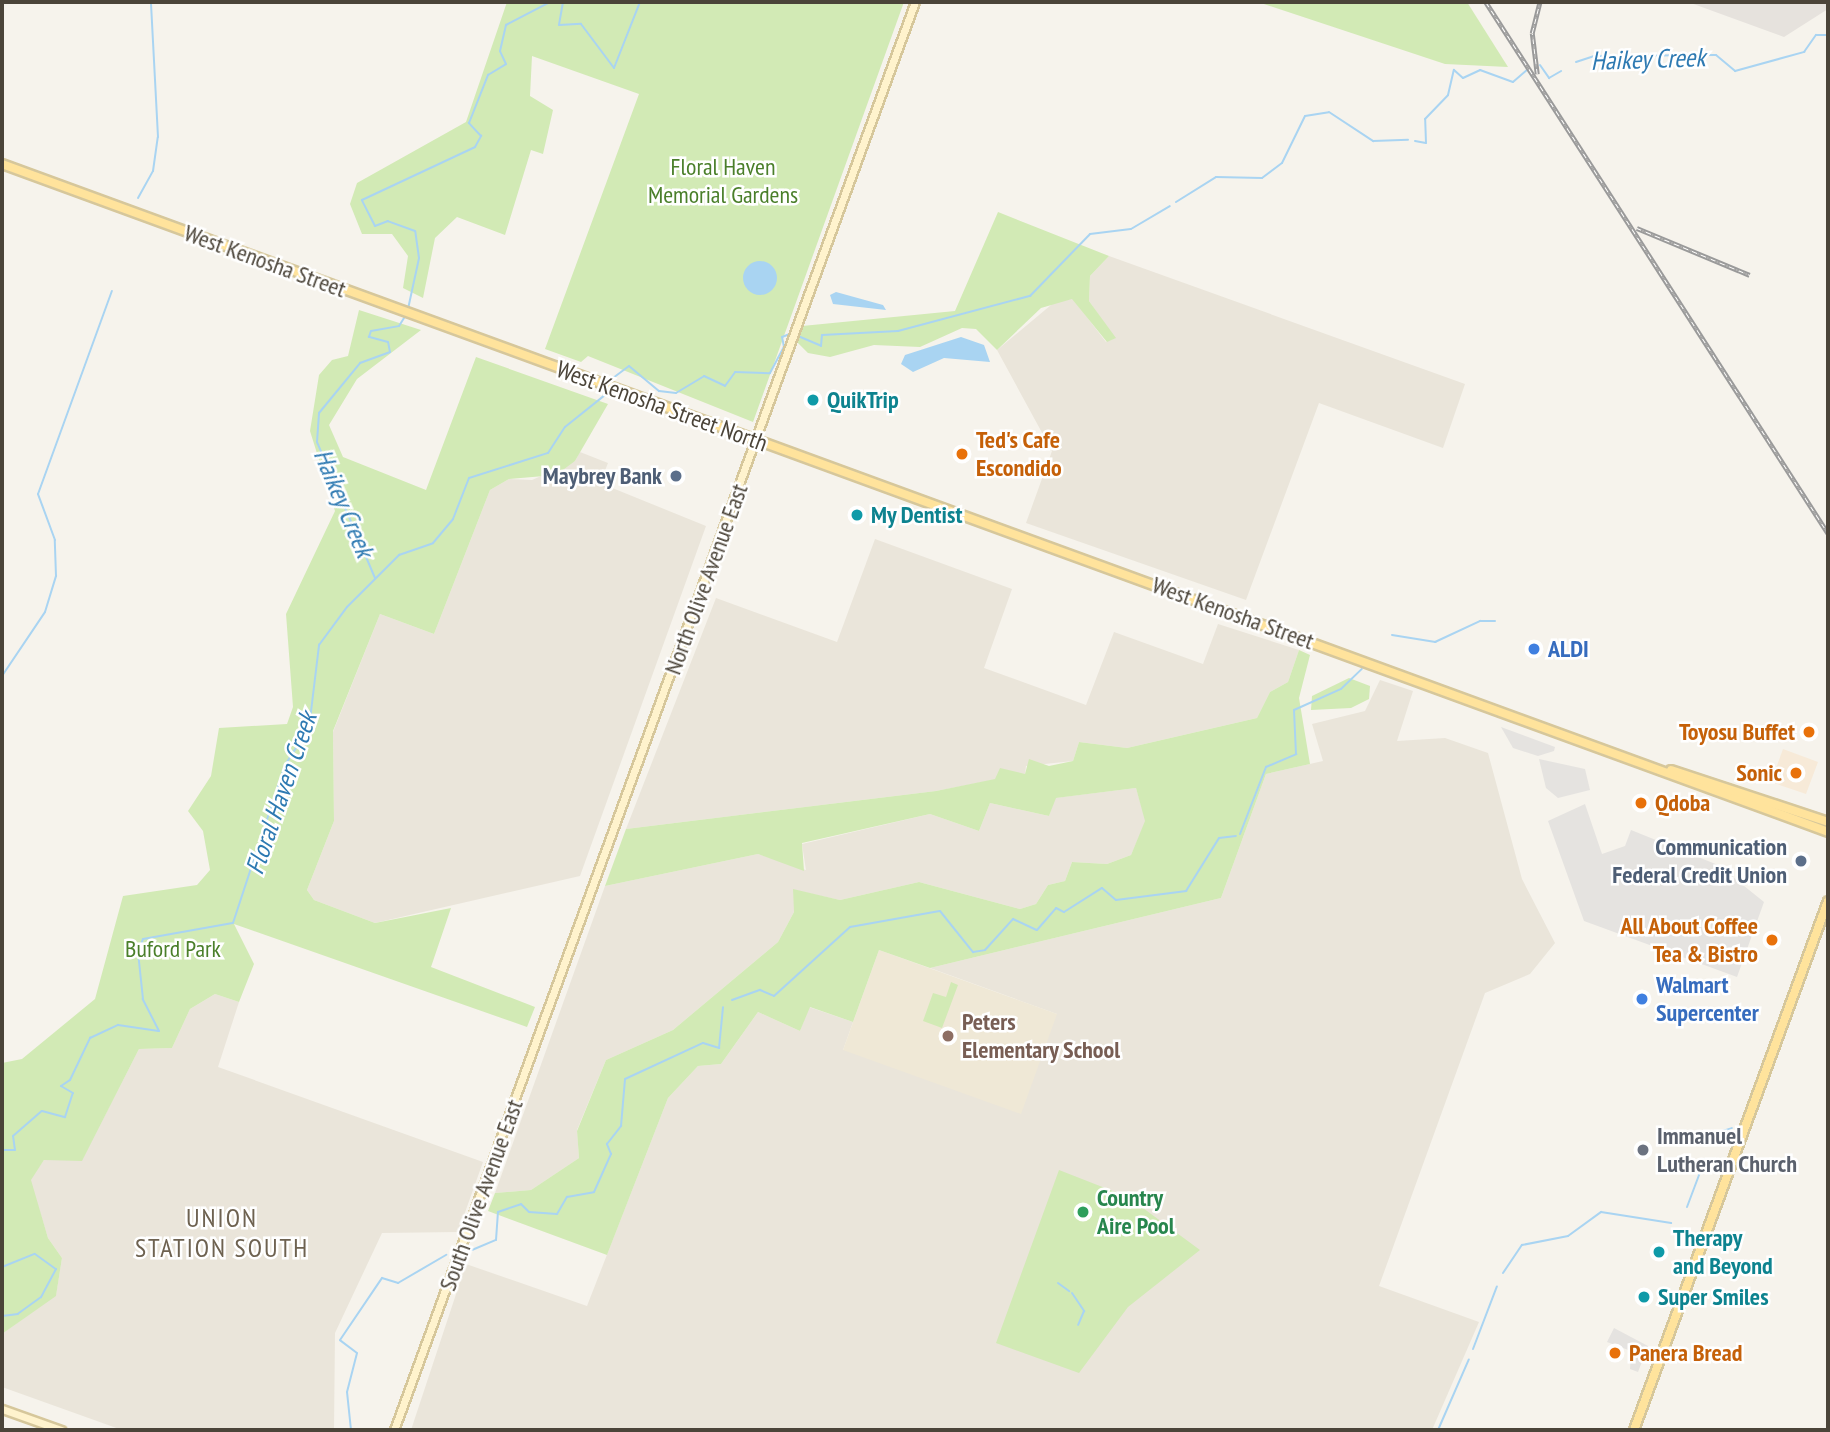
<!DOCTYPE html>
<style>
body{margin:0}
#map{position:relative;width:1830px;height:1432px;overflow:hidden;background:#f6f3ec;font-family:"PT Sans Narrow",sans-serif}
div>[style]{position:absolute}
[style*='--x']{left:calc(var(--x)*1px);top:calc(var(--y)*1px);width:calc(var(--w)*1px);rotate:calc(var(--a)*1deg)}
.residential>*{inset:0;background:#eae5da}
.commercial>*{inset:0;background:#f7ead8}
.industrial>*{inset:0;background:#e6e2dd}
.education>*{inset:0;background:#efe8d6}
.green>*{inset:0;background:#d2eab5}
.parking>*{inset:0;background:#e5e3e0}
.water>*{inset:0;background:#a9d4f2}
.round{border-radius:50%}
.stream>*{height:2px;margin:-1px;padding:0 1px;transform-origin:1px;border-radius:1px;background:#a9d4f2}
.roads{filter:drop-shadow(2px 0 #d6c79b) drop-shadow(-2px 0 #d6c79b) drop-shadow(0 2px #d6c79b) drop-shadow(0 -2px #d6c79b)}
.secondary>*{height:7px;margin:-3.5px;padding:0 3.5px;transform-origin:3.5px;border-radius:3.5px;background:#fff3cd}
.primary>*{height:8px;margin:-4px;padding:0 4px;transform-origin:4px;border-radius:4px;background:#ffe39c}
.rail>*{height:4.5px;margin-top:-2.25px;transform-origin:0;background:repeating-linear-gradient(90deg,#fff 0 5px,#9a9a9a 0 10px);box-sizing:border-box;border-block:2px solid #9a9a9a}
.dots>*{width:19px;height:19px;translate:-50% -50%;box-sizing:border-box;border:4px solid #fff;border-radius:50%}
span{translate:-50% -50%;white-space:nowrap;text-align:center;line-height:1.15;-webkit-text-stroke:5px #fff;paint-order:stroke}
.park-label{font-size:24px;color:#4a7f2a}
.street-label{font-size:24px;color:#4b4439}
.culture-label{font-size:24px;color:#0d838f;font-weight:700}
.left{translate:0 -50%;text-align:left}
.food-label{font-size:24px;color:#c56008;font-weight:700}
.right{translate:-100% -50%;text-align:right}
.service-label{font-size:24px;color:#4e5e75;font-weight:700}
.shop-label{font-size:24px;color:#366cbe;font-weight:700}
.education-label{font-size:24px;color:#785e54;font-weight:700}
.worship-label{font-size:24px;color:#5b616d;font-weight:700}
.leisure-label{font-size:24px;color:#27864d;font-weight:700}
.water-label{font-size:26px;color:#2e7ab2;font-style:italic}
.neighbourhood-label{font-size:26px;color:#6e6250;letter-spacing:2px}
.frame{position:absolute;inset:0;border:4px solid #4b4439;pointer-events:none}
</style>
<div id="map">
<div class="residential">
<i style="clip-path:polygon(1109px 256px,1465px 384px,1443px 448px,1319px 403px,1246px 600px,1026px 523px,1052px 451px,997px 350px,1057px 300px,1073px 299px,1106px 342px,1115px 338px,1089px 301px,1090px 276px)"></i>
<i style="clip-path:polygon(580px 452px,608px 463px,600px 483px,706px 526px,580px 876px,375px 923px,314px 900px,307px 890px,334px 821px,333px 732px,380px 614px,434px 634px,490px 490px,509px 479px,532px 480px,575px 461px)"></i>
<i style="clip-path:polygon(875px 539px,1012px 589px,984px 668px,1086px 705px,1114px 632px,1203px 664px,1218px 624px,1299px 650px,1288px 682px,1270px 692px,1257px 718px,1127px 748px,1079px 742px,1073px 761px,1026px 766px,1025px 774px,936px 791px,626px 829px,716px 598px,837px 642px)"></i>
<i style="clip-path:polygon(1380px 680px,1413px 691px,1397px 741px,1445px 738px,1488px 753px,1522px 879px,1555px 943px,1530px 974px,1485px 993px,1379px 1286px,1479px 1322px,1432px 1430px,411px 1430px,466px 1264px,587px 1306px,668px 1098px,698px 1066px,721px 1064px,758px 1012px,800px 1031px,809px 1007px,853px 1022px,843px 1050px,1057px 1014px,930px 968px,1221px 898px,1266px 774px,1323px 761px,1312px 724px,1365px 711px)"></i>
<i style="clip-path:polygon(1136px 788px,1146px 821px,1131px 855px,1107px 864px,1072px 862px,1065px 881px,1048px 885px,1036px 904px,1020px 909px,919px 882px,840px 900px,794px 890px,794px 912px,778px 942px,673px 1030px,606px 1060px,577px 1130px,579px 1158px,531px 1190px,495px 1193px,605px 886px,758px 854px,806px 870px,802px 844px,930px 814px,979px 831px,990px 803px,1049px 816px,1055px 798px)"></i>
<i style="clip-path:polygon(215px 994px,239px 1002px,218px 1067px,483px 1162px,458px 1232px,382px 1233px,335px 1333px,334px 1430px,122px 1430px,2px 1387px,2px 1334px,56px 1295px,62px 1258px,48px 1238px,30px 1180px,44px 1160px,82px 1160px,139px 1049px,172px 1048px,190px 1009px)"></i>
</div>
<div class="commercial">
<i style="clip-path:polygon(1783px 749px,1818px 762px,1806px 794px,1771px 782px)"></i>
</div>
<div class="industrial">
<i style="clip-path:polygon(1688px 2px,1828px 2px,1828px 9px,1784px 37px)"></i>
</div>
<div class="education">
<i style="clip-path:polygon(879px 950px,1057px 1014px,1021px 1114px,843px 1050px)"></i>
</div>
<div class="green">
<i style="clip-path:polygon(507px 2px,904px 2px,753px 422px,588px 356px,581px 362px,545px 349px,639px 94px,532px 56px,530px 96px,553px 110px,543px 154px,531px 150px,505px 235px,457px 217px,435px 238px,423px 298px,403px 288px,408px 256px,392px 234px,362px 234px,350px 204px,357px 183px,466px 122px)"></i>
<i style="clip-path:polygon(1258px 2px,1467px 2px,1508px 67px,1445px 64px)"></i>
<i style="clip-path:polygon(998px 212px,1109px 256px,1090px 276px,1089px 301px,1116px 338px,1107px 342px,1072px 299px,1041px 308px,997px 350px,976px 329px,962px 328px,920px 347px,874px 345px,830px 357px,808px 353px,797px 342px,802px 326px,955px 311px)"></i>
<i style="clip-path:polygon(359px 310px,421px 330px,357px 379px,329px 425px,343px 457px,426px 490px,476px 357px,608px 404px,575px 461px,556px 475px,509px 479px,490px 490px,434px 634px,380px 614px,333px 731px,334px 821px,307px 890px,314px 900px,375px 923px,451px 908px,431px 967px,535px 1007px,527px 1027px,234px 924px,254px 964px,239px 1002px,215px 994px,190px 1009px,172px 1048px,139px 1049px,82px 1161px,44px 1160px,31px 1180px,48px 1238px,62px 1258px,56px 1296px,2px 1334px,2px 1063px,22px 1059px,95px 999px,123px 896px,197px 885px,210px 870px,203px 831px,188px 811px,211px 776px,219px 728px,287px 724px,293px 707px,286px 614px,335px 511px,310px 431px,319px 375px,332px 360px,348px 356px)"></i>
<i style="clip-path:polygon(1299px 650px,1310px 655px,1299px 698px,1310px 764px,1266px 774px,1221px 898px,930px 968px,879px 950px,853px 1022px,810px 1007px,800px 1031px,758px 1012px,721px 1064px,698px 1066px,668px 1098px,607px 1255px,488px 1211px,495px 1193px,531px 1190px,579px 1158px,577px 1131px,606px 1060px,673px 1030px,778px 942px,794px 912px,793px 889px,840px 900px,919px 882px,1020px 909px,1036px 904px,1048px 885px,1065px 881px,1072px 862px,1107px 864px,1131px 855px,1145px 821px,1136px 788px,1056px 798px,1049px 816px,990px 803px,979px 831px,930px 814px,802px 843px,804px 871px,758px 854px,605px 886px,626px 829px,936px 791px,995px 779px,1000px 768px,1025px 774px,1029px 759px,1049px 766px,1073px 761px,1079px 742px,1127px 748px,1257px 718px,1270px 692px,1288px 682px)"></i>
<i style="clip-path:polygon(1349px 678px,1370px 686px,1369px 699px,1351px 708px,1311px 710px,1312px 696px)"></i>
<i style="clip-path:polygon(951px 982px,958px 985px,942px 1028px,923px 1021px,933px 993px,946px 997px)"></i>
<i style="clip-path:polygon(1059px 1170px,1128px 1197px,1200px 1250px,1128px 1307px,1079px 1373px,996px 1343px)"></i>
</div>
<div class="parking">
<i style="clip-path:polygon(1501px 727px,1555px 747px,1554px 751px,1538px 756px,1513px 748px)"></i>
<i style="clip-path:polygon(1539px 759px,1585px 769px,1590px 790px,1558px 798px,1546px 788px)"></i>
<i style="clip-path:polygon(1585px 804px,1602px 854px,1625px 846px,1631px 830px,1718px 865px,1764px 902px,1737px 977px,1584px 921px,1548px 821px)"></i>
<i style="clip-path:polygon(1614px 1328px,1648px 1346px,1638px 1372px,1630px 1369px,1631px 1351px,1607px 1342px)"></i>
</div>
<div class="water">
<i class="round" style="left:743px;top:261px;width:34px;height:34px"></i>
<i style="clip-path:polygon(836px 292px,883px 305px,886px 310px,833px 304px,830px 295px)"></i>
<i style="clip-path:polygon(961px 337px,984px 345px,990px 362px,944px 358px,913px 372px,901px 364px,905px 355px)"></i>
</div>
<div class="stream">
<i style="--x:563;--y:2;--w:23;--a:100"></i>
<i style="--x:559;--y:25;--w:22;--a:-3"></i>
<i style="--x:581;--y:24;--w:55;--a:53.1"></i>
<i style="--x:614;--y:68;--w:71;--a:-68.5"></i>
<i style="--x:1576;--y:62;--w:20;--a:-18"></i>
<i style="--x:1595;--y:56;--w:121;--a:-0.5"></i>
<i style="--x:1716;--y:55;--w:25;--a:40"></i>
<i style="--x:1735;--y:71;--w:72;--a:-15.4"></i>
<i style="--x:1804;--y:52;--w:21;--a:-55"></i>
<i style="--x:1816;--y:35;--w:12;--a:0"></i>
<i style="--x:1540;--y:65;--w:16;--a:55"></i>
<i style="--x:1549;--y:78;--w:14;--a:-30"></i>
<i style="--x:1415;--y:141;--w:11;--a:10"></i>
<i style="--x:1426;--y:143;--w:24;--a:-92"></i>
<i style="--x:1425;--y:119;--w:33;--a:-46"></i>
<i style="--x:1448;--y:95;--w:26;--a:-77"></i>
<i style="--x:1454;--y:70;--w:12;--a:42"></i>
<i style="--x:1463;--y:78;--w:19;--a:-25"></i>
<i style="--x:1480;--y:70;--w:35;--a:20"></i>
<i style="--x:1513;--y:82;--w:18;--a:-41"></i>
<i style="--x:138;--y:198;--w:31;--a:-61"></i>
<i style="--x:153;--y:171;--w:34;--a:-82"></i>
<i style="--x:158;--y:137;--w:135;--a:-93"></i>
<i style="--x:1176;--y:202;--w:47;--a:-32"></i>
<i style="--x:1216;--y:177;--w:46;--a:1.2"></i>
<i style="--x:1262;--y:178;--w:25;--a:-37"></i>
<i style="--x:1282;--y:163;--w:52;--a:-63.9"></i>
<i style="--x:1305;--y:116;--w:24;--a:-9"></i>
<i style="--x:1329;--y:112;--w:53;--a:33.4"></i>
<i style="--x:1373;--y:141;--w:35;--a:-2"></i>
<i style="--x:408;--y:309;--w:52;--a:-77.8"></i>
<i style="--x:419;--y:258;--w:27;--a:-98"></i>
<i style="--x:415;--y:231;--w:29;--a:-160"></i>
<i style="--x:388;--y:221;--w:14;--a:159"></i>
<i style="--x:375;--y:226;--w:29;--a:-117"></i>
<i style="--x:362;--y:200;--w:125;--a:-25.1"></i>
<i style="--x:475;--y:147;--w:13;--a:-61"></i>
<i style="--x:481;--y:136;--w:18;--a:-133"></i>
<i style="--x:469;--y:123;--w:52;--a:-68.4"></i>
<i style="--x:488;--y:75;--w:21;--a:-31"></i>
<i style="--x:506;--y:64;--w:14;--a:-115"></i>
<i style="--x:500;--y:51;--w:27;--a:-77"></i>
<i style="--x:506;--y:25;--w:50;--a:-27.6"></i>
<i style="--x:798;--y:336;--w:25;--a:23"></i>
<i style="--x:821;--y:346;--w:11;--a:-85"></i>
<i style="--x:822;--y:335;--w:76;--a:-3"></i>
<i style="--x:898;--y:331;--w:137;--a:-14.9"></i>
<i style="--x:1030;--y:296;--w:86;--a:-45.9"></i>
<i style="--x:1090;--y:234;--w:41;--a:-7"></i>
<i style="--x:1131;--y:229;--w:45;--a:-30.5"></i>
<i style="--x:613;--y:378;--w:20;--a:-37"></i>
<i style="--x:629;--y:366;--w:39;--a:40"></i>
<i style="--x:659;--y:391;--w:17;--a:7"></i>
<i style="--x:676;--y:393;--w:33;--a:-31"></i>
<i style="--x:704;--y:376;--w:23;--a:25"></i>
<i style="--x:725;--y:386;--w:17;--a:-54"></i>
<i style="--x:735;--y:372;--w:35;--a:2"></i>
<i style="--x:770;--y:373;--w:30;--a:-62"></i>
<i style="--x:784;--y:347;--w:10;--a:-101"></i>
<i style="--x:782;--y:337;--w:9;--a:-21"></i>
<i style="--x:375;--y:578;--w:148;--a:-113.1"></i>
<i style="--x:317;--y:442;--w:29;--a:-86"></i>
<i style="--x:319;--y:413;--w:65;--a:-50.6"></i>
<i style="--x:360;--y:363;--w:32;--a:-20"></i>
<i style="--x:390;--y:352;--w:10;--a:-101"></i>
<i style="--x:388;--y:342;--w:20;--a:-165"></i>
<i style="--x:369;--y:337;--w:6;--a:-72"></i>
<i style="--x:371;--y:331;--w:28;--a:-10"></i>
<i style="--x:399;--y:326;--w:13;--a:-58"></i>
<i style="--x:1392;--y:635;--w:44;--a:9.2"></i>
<i style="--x:1435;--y:642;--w:50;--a:-25"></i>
<i style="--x:1480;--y:621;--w:15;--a:0"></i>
<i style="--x:2;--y:676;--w:77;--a:-56.1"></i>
<i style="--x:45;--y:612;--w:38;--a:-73"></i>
<i style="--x:56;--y:576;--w:36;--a:-92"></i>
<i style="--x:55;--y:540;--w:49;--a:-110.3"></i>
<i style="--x:38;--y:494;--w:216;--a:-70"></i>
<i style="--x:1240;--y:834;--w:72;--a:-68.8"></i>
<i style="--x:1266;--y:767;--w:33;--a:-23"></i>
<i style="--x:1296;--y:754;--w:44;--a:-92.6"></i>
<i style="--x:1294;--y:710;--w:51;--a:-24.1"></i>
<i style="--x:1341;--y:689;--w:29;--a:-44"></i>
<i style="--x:732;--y:1000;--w:30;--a:-20"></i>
<i style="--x:760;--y:990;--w:15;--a:23"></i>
<i style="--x:774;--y:996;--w:103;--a:-42.2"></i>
<i style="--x:850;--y:927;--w:91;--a:-10.1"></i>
<i style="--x:940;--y:911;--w:53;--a:51.2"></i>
<i style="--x:973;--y:952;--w:12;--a:-9"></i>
<i style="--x:985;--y:950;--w:42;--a:-47.9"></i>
<i style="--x:1013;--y:919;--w:26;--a:25"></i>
<i style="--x:1037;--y:930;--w:29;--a:-49"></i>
<i style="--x:1056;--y:908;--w:9;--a:27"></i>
<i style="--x:1064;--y:912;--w:45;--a:-32.3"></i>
<i style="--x:1102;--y:888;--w:18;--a:41"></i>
<i style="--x:1116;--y:900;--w:71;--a:-7.3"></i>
<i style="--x:1186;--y:891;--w:62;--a:-58.1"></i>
<i style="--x:1219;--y:838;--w:17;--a:-7"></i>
<i style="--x:1706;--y:1136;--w:27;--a:-17"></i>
<i style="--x:2;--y:1150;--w:13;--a:0"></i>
<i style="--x:15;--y:1150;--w:14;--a:-98"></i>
<i style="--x:13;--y:1136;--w:38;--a:-41"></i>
<i style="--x:42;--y:1111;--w:24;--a:15"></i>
<i style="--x:65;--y:1117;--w:25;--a:-72"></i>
<i style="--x:73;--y:1093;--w:14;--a:-150"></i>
<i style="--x:61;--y:1086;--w:11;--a:-34"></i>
<i style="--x:70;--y:1080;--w:47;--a:-64.5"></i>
<i style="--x:90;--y:1038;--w:31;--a:-25"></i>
<i style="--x:118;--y:1025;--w:41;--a:8.3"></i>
<i style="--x:159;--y:1031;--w:36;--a:-117"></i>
<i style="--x:143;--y:999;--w:47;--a:-96.1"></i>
<i style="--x:138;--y:952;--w:14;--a:-69"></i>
<i style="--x:143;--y:939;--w:91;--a:-10.1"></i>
<i style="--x:233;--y:923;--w:166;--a:-71.8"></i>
<i style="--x:285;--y:765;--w:44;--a:-57"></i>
<i style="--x:309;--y:728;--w:84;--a:-83.1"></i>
<i style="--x:319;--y:645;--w:47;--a:-53.6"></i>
<i style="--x:347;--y:607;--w:74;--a:-45"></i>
<i style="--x:399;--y:555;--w:36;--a:-19"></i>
<i style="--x:433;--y:543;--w:31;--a:-50"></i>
<i style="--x:453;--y:519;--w:44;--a:-68.7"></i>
<i style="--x:469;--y:478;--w:83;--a:-17.6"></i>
<i style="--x:548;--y:453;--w:31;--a:-57"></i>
<i style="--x:565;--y:427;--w:51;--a:-38.7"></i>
<i style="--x:1687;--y:1207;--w:51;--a:-69.4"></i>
<i style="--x:472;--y:1250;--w:26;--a:-23"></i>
<i style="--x:496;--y:1240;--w:28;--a:-86"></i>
<i style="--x:498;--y:1212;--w:24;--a:-19"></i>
<i style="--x:521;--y:1204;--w:11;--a:45"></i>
<i style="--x:529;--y:1212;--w:28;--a:4"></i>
<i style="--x:557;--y:1214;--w:20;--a:-60"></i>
<i style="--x:567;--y:1197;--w:27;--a:-10"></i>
<i style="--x:594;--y:1192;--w:42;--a:-65.9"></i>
<i style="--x:611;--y:1154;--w:11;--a:-112"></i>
<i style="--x:607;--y:1144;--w:23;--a:-52"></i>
<i style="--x:621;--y:1126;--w:47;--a:-85.1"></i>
<i style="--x:625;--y:1079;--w:86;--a:-24.8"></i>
<i style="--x:703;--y:1043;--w:17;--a:17"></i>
<i style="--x:719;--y:1048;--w:41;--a:-84.4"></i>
<i style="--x:2;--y:1267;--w:35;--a:-22"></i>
<i style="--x:35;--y:1254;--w:26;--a:36"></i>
<i style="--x:56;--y:1269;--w:32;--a:118"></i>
<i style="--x:41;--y:1297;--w:29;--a:144"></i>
<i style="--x:18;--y:1314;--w:16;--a:173"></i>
<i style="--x:1503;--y:1273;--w:34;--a:-56"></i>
<i style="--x:1522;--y:1245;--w:47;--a:-11.1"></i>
<i style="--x:1568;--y:1236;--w:41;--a:-36"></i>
<i style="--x:1601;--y:1212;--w:71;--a:8.9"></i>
<i style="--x:1058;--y:1283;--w:14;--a:36"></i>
<i style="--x:1072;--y:1293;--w:22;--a:56"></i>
<i style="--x:1084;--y:1311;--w:15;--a:113"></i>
<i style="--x:1473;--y:1349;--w:67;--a:-69.1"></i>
<i style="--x:351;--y:1430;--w:38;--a:-96"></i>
<i style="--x:347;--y:1392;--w:40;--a:-75.6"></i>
<i style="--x:357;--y:1353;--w:21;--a:-143"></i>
<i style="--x:340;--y:1340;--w:75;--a:-55.9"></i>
<i style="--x:382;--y:1278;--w:17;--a:17"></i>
<i style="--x:398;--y:1283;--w:56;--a:-30.3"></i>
<i style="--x:1438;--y:1430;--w:77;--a:-66.4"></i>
</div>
<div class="roads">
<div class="secondary">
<i style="--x:2;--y:1409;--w:63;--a:19.6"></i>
<i style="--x:394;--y:1430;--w:1520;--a:-69.96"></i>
</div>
<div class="primary">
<i style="--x:2;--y:164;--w:1944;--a:20.09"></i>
<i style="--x:1671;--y:770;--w:165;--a:18.3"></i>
<i style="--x:1634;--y:1430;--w:563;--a:-69.86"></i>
</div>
</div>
<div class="rail">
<i style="--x:1486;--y:2;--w:632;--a:57.22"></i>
<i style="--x:1537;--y:74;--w:41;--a:-97"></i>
<i style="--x:1532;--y:33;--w:32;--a:-76"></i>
<i style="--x:1637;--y:228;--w:122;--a:22.6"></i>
</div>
<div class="dots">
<i style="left:813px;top:400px;background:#0f9aa8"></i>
<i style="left:962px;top:454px;background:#e8710a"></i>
<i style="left:676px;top:476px;background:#5c6f8a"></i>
<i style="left:857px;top:515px;background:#0f9aa8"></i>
<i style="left:1534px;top:649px;background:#3f7fe0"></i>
<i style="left:1809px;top:732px;background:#e8710a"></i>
<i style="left:1796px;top:773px;background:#e8710a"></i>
<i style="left:1641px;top:803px;background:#e8710a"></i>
<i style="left:1801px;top:861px;background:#5c6f8a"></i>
<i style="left:1772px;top:940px;background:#e8710a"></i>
<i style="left:1642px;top:999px;background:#3f7fe0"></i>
<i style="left:948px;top:1036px;background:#8d6e63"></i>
<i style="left:1643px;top:1150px;background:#6b7280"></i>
<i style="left:1083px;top:1212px;background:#2e9e5b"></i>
<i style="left:1659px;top:1252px;background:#0f9aa8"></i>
<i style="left:1644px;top:1297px;background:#0f9aa8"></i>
<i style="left:1615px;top:1353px;background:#e8710a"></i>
</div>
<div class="park-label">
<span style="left:723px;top:181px">Floral Haven<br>Memorial Gardens</span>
<span style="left:173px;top:949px">Buford Park</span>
</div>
<div class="street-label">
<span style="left:265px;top:261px;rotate:20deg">West Kenosha Street</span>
<span style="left:662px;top:406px;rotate:20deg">West Kenosha Street North</span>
<span style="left:706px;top:579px;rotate:-70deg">North Olive Avenue East</span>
<span style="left:1233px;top:613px;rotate:20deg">West Kenosha Street</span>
<span style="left:481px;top:1195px;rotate:-70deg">South Olive Avenue East</span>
</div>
<div class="culture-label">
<span class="left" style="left:827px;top:400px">QuikTrip</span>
<span class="left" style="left:871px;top:515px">My Dentist</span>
<span class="left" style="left:1673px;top:1252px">Therapy<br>and Beyond</span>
<span class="left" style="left:1658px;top:1297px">Super Smiles</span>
</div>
<div class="food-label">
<span class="left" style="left:976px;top:454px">Ted's Cafe<br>Escondido</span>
<span class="right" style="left:1795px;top:732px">Toyosu Buffet</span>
<span class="right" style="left:1782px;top:773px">Sonic</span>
<span class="left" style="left:1655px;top:803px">Qdoba</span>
<span class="right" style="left:1758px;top:940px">All About Coffee<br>Tea &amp; Bistro</span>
<span class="left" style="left:1629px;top:1353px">Panera Bread</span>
</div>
<div class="service-label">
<span class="right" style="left:662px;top:476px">Maybrey Bank</span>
<span class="right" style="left:1787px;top:861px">Communication<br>Federal Credit Union</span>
</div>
<div class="shop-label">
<span class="left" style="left:1548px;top:649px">ALDI</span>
<span class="left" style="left:1656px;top:999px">Walmart<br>Supercenter</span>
</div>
<div class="education-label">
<span class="left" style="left:962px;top:1036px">Peters<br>Elementary School</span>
</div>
<div class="worship-label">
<span class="left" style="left:1657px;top:1150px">Immanuel<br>Lutheran Church</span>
</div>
<div class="leisure-label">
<span class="left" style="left:1097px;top:1212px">Country<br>Aire Pool</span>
</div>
<div class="water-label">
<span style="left:1648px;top:59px;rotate:-2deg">Haikey Creek</span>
<span style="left:344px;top:503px;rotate:67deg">Haikey Creek</span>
<span style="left:281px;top:793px;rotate:-71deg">Floral Haven Creek</span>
</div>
<div class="neighbourhood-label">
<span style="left:222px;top:1233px">UNION<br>STATION SOUTH</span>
</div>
<div class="frame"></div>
</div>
